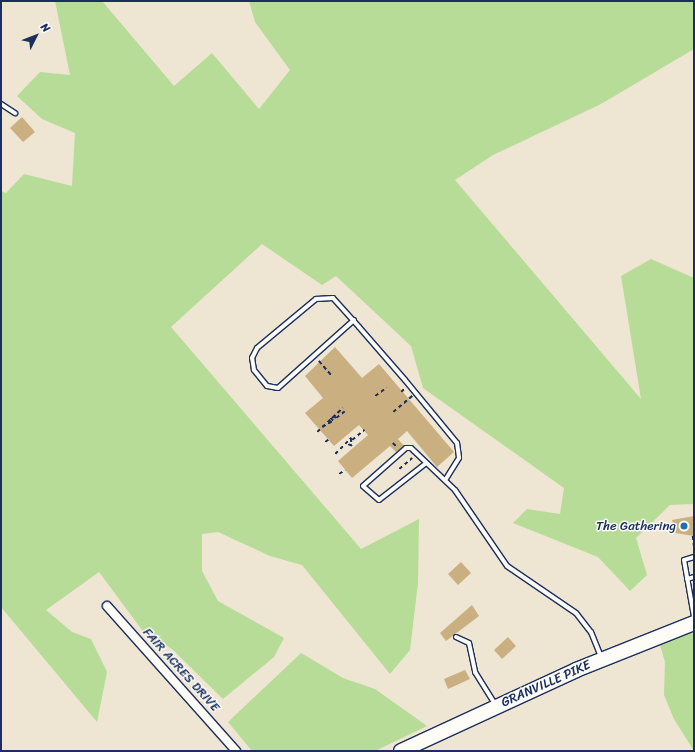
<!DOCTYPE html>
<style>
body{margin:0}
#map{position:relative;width:695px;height:752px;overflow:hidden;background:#eee5d3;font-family:Sriracha,sans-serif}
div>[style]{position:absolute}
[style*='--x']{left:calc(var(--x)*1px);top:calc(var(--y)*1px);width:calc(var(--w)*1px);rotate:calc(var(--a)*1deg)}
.green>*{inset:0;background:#b7dc97}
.building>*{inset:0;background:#caaf80}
.path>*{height:1.5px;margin-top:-0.75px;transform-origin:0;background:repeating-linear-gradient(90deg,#1b2f5e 0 4px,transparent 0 7px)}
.roads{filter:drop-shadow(1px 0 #1b2f5e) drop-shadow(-1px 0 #1b2f5e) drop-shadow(0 1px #1b2f5e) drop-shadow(0 -1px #1b2f5e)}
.lane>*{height:4px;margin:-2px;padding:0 2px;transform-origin:2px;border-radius:2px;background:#fdfcf7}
.street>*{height:8px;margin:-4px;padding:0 4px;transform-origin:4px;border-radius:4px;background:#fdfcf7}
.highway>*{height:14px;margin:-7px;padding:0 7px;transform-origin:7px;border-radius:7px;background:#fdfcf7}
.dots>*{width:11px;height:11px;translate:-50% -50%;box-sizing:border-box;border:2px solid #fdfcf7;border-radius:50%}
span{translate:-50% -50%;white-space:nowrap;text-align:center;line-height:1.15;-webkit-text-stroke:3px #fdfcf7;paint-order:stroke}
.poi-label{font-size:13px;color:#1b2f5e}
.right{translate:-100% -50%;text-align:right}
.street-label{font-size:13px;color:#1b2f5e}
.frame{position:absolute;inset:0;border:2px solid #1b2f5e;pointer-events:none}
.north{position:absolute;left:16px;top:16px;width:40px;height:40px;-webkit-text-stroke:3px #fdfcf7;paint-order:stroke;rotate:48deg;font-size:11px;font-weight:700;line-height:16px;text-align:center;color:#1b2f5e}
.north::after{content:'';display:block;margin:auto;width:14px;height:18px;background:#1b2f5e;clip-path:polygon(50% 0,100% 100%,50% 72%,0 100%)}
</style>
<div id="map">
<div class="green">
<i style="clip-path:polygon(55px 1px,102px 1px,174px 86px,212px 53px,259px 109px,290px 70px,255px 22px,249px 1px,694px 1px,694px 49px,601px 104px,493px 155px,455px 180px,641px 399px,621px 276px,651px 259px,694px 278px,694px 504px,670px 505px,636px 538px,647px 575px,630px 591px,598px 557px,513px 523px,527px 509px,560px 514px,564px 488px,423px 388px,411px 346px,336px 276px,322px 285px,262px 244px,171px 327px,361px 549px,419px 519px,418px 583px,410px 650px,390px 674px,302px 565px,270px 556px,218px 532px,202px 534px,202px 571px,218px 601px,284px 638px,274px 657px,223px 699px,172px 649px,145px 634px,99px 572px,46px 610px,72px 632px,91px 639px,107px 672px,97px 722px,1px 607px,1px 191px,6px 193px,24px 174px,72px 186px,75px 133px,42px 119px,17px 96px,40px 72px,70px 75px)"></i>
<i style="clip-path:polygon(691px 633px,694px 634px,694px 751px,674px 719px,664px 695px,665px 662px,660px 645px)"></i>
<i style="clip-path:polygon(301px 653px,343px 678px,375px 689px,427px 726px,375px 751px,252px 751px,228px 722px)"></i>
</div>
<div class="building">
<i style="clip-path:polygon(22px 117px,35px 132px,23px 142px,10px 128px)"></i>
<i style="clip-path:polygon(335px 347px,362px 378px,379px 364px,454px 452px,437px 467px,407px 431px,398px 439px,404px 446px,396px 452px,390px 446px,352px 478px,338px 461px,368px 435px,359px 425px,334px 446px,305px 413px,323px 398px,305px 376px)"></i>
<i style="clip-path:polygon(694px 516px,694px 536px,675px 533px,672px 520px)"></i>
<i style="clip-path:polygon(461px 562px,471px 573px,458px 585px,448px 574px)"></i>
<i style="clip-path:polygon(472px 605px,479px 616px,446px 641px,440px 633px)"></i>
<i style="clip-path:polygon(508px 637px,516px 646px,502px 659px,494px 650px)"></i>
<i style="clip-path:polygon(465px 670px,470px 679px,448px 689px,444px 679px)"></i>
</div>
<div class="path">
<i style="--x:319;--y:361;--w:21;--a:49"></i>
<i style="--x:401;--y:392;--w:6;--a:-45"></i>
<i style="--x:375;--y:396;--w:14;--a:-36"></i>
<i style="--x:393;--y:412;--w:25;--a:-40"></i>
<i style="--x:334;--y:416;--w:3;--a:45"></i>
<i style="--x:336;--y:418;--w:11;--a:-38"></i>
<i style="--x:322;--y:427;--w:13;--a:-29"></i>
<i style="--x:333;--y:421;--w:7;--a:-135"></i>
<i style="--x:317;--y:432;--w:35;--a:-43"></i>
<i style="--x:352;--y:440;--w:16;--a:-40"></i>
<i style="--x:325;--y:442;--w:5;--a:-37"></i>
<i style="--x:393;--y:443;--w:6;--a:45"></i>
<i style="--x:335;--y:454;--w:23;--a:-45"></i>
<i style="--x:351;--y:438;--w:8;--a:83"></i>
<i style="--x:352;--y:446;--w:6;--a:-162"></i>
<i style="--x:399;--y:469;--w:17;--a:-40"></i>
<i style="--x:339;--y:474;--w:7;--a:-34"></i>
<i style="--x:693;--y:536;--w:10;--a:84"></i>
</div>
<div class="roads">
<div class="lane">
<i style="--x:1;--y:104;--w:17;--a:33"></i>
<i style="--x:354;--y:320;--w:102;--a:138.2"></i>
<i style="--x:278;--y:388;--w:11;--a:-170"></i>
<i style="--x:267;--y:386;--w:21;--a:-129"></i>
<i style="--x:254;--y:370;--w:12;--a:-99"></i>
<i style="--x:252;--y:358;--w:11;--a:-63"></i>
<i style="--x:257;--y:348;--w:77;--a:-39.7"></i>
<i style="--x:316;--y:299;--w:17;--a:-3"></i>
<i style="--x:333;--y:298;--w:39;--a:48"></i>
<i style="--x:359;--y:327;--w:70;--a:49"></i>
<i style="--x:405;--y:380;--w:82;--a:50.5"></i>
<i style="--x:457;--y:443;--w:15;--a:82"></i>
<i style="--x:459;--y:458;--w:26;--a:122"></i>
<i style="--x:425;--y:464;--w:58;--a:142"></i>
<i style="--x:379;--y:500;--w:21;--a:-139"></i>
<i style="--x:363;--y:486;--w:57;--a:-41.5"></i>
<i style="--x:406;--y:448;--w:5;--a:0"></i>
<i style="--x:411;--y:448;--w:61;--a:43.7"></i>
<i style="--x:455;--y:490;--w:92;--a:55.6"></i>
<i style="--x:507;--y:566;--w:83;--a:34.3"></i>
<i style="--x:576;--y:613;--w:24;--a:52"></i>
<i style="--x:591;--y:632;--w:27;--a:68"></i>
<i style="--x:694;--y:557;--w:10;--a:163"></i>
<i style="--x:684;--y:560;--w:58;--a:80"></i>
<i style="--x:687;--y:579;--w:7;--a:-16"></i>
<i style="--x:456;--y:637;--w:14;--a:25"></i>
<i style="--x:469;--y:643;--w:30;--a:78"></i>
<i style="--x:475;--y:672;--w:38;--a:58"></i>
</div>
<div class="street">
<i style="--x:107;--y:606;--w:194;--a:48.3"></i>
</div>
<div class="highway">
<i style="--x:401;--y:751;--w:193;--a:-24.8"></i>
<i style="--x:576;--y:670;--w:127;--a:-21.7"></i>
</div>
</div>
<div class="dots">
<i style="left:684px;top:526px;background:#1f6fb2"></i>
</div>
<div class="poi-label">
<span class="right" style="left:676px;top:526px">The Gathering</span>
</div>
<div class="street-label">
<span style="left:181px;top:670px;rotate:48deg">FAIR ACRES DRIVE</span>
<span style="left:546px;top:684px;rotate:-24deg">GRANVILLE PIKE</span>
</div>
<div class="frame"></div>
<div class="north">N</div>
</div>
